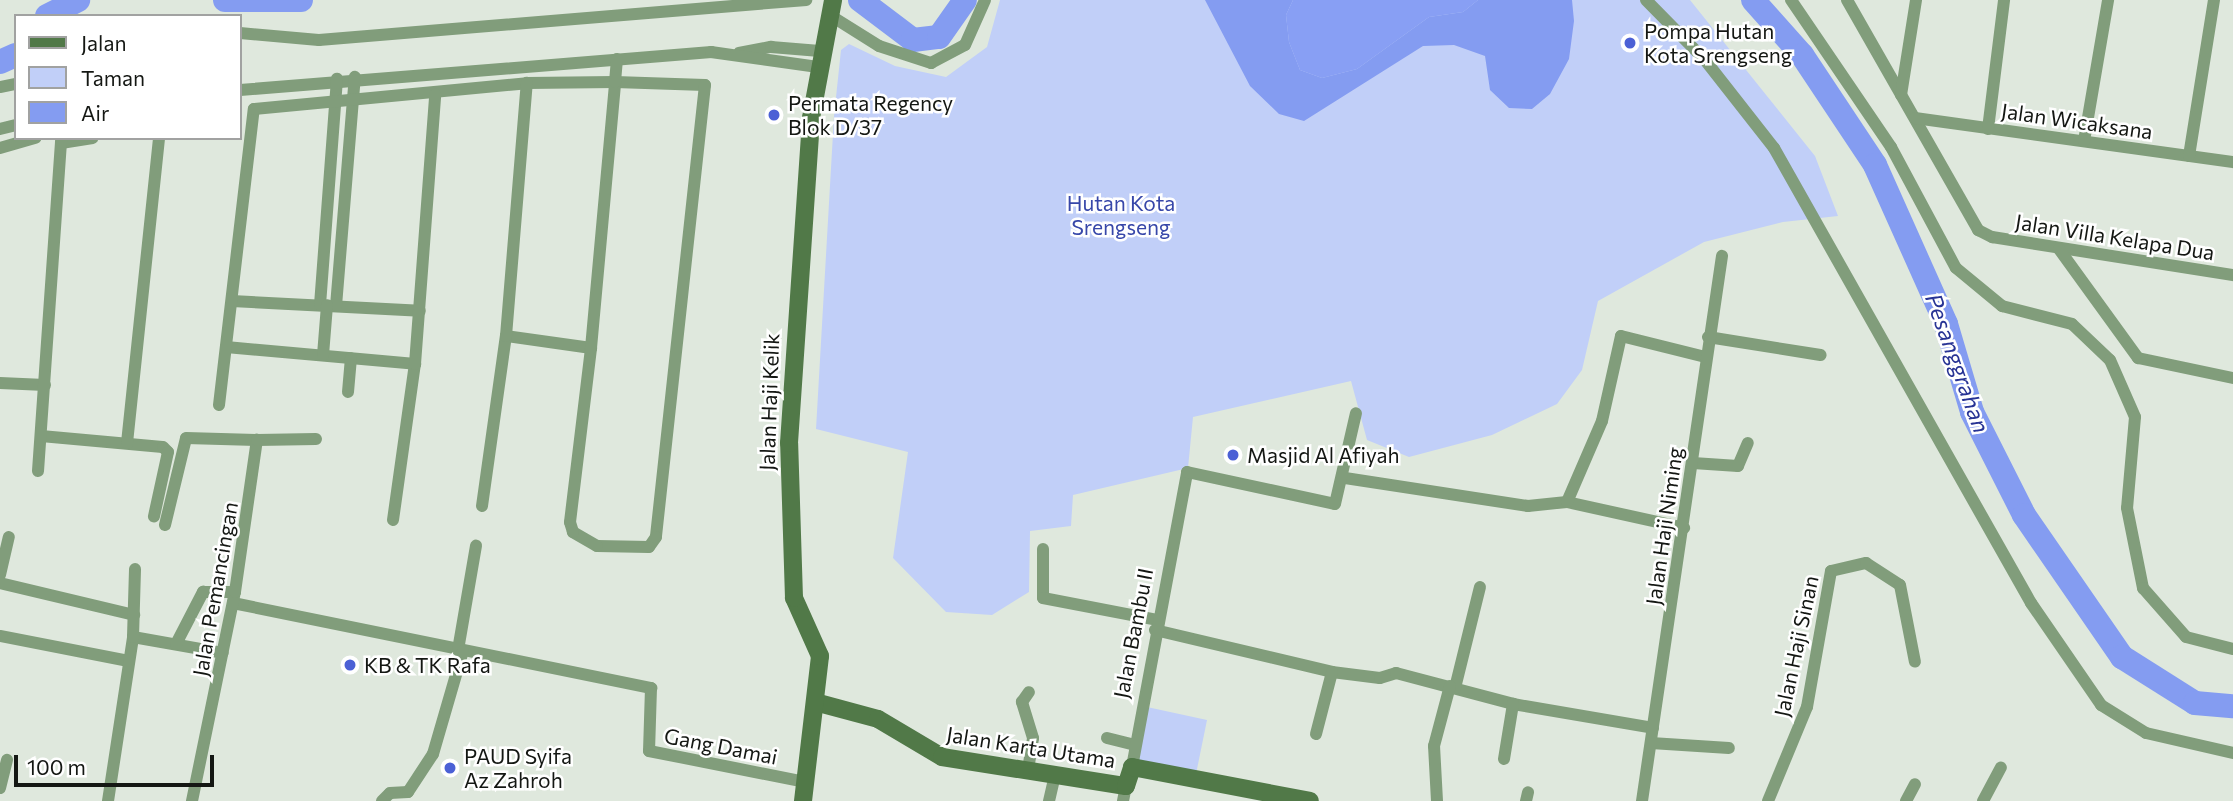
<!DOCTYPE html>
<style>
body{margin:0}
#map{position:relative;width:2233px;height:801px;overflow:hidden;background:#dfe8dd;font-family:Commissioner,sans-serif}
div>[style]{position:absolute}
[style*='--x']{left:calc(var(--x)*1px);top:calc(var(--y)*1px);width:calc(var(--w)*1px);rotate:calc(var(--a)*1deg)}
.green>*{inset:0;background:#c1cff8}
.forest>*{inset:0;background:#889ff4}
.water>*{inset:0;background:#849cf1}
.river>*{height:24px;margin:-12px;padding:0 12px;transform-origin:12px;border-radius:12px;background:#849cf1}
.street>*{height:12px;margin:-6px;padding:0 6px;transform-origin:6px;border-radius:6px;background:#819d7b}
.secondary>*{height:18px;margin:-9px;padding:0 9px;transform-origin:9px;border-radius:9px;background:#517948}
.dots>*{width:19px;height:19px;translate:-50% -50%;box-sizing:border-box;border:4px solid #fff;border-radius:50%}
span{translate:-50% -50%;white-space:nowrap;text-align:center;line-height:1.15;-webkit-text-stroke:5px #fff;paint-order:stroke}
.poi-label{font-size:21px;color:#141713}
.left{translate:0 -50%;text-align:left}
.street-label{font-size:21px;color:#141713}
.park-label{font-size:21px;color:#3747a9}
.water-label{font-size:23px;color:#273394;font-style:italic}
.legend{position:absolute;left:14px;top:14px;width:228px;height:126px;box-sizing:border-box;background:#fff;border:2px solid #a1a2a1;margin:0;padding:9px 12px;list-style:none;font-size:21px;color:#141713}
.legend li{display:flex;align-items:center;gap:14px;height:35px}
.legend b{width:35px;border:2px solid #a1a2a1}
.scale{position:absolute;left:14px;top:755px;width:200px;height:32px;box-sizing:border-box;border:4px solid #141713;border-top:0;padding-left:9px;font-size:21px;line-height:24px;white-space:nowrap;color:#141713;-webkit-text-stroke:5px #fff;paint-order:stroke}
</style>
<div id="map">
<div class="green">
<i style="clip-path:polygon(1000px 0,1690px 0,1815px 156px,1838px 216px,1783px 222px,1704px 242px,1598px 301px,1582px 370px,1557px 404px,1492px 435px,1409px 457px,1367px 440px,1351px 381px,1193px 417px,1188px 468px,1073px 495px,1071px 526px,1030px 531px,1029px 592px,992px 615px,946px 612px,893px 558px,908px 452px,816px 429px,834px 116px,841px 50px,849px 44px,895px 66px,946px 77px,987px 47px)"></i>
<i style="clip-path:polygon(1147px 707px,1207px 720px,1196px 774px,1136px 761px)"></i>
</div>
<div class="forest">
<i style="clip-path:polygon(1293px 0,1478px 0,1463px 12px,1429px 17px,1357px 69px,1322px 78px,1300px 70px,1289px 42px,1286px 15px)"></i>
</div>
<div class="water">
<i style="clip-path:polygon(1205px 0,1293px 0,1286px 15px,1289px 42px,1300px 70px,1322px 78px,1357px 69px,1429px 17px,1463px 12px,1478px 0,1572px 0,1574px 21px,1569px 59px,1550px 94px,1532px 109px,1509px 108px,1490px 90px,1485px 56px,1454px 45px,1423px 46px,1304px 121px,1279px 114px,1250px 86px)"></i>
</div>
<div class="river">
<i style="--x:225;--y:0;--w:76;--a:0"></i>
<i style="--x:860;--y:0;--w:66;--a:37"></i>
<i style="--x:913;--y:40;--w:26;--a:-7"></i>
<i style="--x:939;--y:37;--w:45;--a:-54.9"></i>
<i style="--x:1753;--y:0;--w:74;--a:48.3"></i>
<i style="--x:1802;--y:55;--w:132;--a:56.4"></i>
<i style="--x:1875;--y:165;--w:174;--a:65.9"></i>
<i style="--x:1946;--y:324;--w:92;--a:73.5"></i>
<i style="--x:1972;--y:412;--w:115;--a:63.2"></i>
<i style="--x:2024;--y:515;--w:173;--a:55.4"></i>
<i style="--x:2122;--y:657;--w:86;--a:32.2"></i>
<i style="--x:2195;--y:703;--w:38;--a:5"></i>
<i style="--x:47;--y:16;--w:35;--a:-27"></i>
<i style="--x:0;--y:62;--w:17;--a:-24"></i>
</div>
<div class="street">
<i style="--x:1646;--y:0;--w:84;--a:45.5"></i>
<i style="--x:1705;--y:60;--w:112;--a:51.9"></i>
<i style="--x:1774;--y:148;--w:523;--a:60.54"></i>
<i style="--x:2031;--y:603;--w:124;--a:55.5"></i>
<i style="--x:2101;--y:705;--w:53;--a:31.9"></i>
<i style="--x:2146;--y:733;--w:89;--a:12.9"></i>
<i style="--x:1791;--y:0;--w:178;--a:55.8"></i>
<i style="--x:1891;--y:147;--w:137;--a:61.8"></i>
<i style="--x:1956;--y:268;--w:60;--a:39.6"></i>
<i style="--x:2002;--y:306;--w:72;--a:14.4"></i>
<i style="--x:2072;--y:324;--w:52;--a:43.5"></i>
<i style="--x:2110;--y:360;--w:62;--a:66.3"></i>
<i style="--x:2135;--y:417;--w:91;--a:95"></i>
<i style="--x:2127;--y:508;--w:82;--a:78.7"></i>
<i style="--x:2143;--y:588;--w:65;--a:48.7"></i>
<i style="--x:2186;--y:637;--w:49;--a:14.3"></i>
<i style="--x:1847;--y:0;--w:265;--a:60.3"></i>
<i style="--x:1978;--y:230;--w:16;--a:27"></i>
<i style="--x:1992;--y:237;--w:244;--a:9"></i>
<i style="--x:828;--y:14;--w:60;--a:32.1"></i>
<i style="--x:879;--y:46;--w:55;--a:18.1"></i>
<i style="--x:931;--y:63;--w:38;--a:-28"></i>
<i style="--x:965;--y:45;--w:49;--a:-66"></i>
<i style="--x:240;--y:33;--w:79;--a:5.1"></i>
<i style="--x:319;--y:40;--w:489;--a:-4.7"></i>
<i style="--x:739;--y:53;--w:33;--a:-11"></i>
<i style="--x:771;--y:47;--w:49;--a:4.7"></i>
<i style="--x:0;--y:87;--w:16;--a:-11"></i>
<i style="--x:240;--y:90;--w:473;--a:-4.6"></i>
<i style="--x:711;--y:52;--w:108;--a:8"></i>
<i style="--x:1901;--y:95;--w:96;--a:-81"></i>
<i style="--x:1915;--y:118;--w:321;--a:7.9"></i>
<i style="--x:0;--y:129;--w:16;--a:-14"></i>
<i style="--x:1988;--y:129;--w:130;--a:-82.9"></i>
<i style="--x:2084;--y:141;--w:143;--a:-80.3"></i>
<i style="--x:61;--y:143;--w:32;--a:-9"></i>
<i style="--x:0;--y:148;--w:37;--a:-16"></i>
<i style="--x:2189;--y:156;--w:158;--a:-80.9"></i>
<i style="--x:2059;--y:249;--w:135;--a:54.1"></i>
<i style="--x:2138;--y:358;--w:97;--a:11.9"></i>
<i style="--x:232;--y:301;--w:188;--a:3"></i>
<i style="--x:320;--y:305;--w:227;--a:-85.7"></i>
<i style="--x:336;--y:306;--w:230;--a:-85.3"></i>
<i style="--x:506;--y:336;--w:86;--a:8"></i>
<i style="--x:1708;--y:337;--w:114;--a:9.1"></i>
<i style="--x:226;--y:347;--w:190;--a:5.1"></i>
<i style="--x:323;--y:355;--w:50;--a:-85.4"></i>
<i style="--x:0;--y:383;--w:45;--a:2.5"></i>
<i style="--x:348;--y:392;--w:34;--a:-85"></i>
<i style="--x:219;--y:405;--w:298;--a:-83.3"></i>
<i style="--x:254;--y:109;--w:274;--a:-5.4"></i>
<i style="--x:527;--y:83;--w:88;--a:-0.7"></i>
<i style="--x:615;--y:82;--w:90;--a:1.9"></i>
<i style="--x:705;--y:85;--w:455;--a:96.2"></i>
<i style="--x:656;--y:537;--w:12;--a:125"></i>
<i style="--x:649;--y:547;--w:52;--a:-178.9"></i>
<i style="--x:597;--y:546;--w:28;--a:-150"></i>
<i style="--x:573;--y:532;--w:10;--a:-107"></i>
<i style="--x:570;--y:522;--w:175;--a:-83.1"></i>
<i style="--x:591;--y:348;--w:267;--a:-84.8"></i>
<i style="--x:615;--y:82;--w:23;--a:-85"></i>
<i style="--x:41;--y:436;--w:122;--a:5.2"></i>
<i style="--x:163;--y:447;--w:7;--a:45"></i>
<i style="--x:168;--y:452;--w:66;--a:102.3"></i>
<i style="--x:127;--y:443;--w:307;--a:-84"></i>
<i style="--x:1693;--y:463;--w:45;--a:3.8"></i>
<i style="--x:1738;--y:466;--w:25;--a:-67"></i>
<i style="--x:38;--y:471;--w:334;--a:-86"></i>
<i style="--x:1345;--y:478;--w:185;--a:8.7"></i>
<i style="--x:1528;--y:506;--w:39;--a:-6"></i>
<i style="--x:1567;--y:502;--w:120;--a:12.5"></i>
<i style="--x:1567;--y:502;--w:88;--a:-66.6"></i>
<i style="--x:1602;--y:421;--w:87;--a:-77.4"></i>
<i style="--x:1621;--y:336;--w:87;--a:14"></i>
<i style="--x:482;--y:506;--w:172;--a:-82"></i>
<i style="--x:506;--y:336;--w:254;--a:-85.3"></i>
<i style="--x:393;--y:520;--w:158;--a:-82"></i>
<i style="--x:415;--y:364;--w:270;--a:-85.7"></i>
<i style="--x:165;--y:525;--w:89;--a:-76.4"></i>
<i style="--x:186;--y:438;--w:71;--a:1.6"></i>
<i style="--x:1043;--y:549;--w:49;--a:90"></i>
<i style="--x:1043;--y:598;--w:116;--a:10.9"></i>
<i style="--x:0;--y:575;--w:39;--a:-77"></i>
<i style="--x:0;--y:583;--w:138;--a:13.4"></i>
<i style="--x:233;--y:603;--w:427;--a:11.5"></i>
<i style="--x:651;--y:688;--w:63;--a:91.8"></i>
<i style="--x:649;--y:751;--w:160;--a:11.2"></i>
<i style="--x:1155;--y:630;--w:182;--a:13.3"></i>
<i style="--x:1332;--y:672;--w:48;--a:7.1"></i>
<i style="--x:1380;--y:678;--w:17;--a:-17"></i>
<i style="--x:1396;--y:673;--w:121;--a:14.8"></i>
<i style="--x:1513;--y:704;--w:142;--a:9.7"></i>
<i style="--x:0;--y:636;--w:131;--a:11"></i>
<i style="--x:133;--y:637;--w:91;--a:10.1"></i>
<i style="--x:176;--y:644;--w:59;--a:-62.6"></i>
<i style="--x:203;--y:592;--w:32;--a:0"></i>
<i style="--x:458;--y:650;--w:106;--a:-80.2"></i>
<i style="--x:1455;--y:688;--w:104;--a:-76.1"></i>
<i style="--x:1316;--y:734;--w:64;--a:-75.5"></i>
<i style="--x:1107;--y:738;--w:29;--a:14"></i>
<i style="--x:1651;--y:743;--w:78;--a:3.7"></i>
<i style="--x:1504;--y:759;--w:56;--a:-80.7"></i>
<i style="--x:1132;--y:767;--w:300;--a:-79.4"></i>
<i style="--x:1187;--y:472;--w:151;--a:12.2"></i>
<i style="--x:1335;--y:504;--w:93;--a:-77"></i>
<i style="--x:1028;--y:770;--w:32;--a:-81"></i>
<i style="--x:1033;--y:738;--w:38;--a:-107"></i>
<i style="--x:1022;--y:702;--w:12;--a:-55"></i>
<i style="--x:0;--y:788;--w:29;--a:-76"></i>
<i style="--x:108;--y:801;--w:166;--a:-81.3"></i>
<i style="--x:133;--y:637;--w:68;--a:-88.3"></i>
<i style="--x:192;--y:801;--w:213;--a:-78.4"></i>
<i style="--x:235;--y:592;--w:154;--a:-81.8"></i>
<i style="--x:257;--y:440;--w:59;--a:-1"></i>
<i style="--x:382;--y:801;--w:11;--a:-45"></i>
<i style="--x:390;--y:793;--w:18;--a:-3"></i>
<i style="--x:408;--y:792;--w:45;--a:-56.7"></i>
<i style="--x:433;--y:754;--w:107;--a:-73.8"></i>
<i style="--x:1049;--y:801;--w:27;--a:-77"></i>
<i style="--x:1123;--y:801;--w:15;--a:-79"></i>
<i style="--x:1437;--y:801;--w:55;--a:-93.1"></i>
<i style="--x:1434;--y:746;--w:62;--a:-75.1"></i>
<i style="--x:1526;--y:801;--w:9;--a:-77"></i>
<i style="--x:1642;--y:801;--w:551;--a:-81.65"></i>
<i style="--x:1768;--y:801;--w:102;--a:-67.5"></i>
<i style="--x:1807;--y:707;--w:138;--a:-80"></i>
<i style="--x:1831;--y:571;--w:36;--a:-13"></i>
<i style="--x:1866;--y:563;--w:40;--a:32.9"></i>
<i style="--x:1900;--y:585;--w:78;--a:79"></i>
<i style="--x:1906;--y:801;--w:19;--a:-62"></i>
<i style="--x:1983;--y:801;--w:38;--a:-62"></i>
</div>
<div class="secondary">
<i style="--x:815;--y:702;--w:65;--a:15.1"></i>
<i style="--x:878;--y:719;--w:74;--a:30.7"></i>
<i style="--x:942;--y:757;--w:186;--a:9"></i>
<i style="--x:1126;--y:786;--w:20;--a:-72"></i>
<i style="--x:1132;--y:767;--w:181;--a:10.8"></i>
<i style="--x:803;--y:801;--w:146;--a:-83.3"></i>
<i style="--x:820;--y:656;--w:64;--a:-114.1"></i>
<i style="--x:794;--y:598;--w:155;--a:-91.8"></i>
<i style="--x:789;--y:443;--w:326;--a:-86.1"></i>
<i style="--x:811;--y:118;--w:120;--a:-79.4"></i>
</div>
<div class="dots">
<i style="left:1630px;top:43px;background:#4b60d5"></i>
<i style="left:774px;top:115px;background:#4b60d5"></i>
<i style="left:1233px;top:455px;background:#4b60d5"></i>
<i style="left:350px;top:665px;background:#4b60d5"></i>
<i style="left:450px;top:768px;background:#4b60d5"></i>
</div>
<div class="poi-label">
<span class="left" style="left:1644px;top:43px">Pompa Hutan<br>Kota Srengseng</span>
<span class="left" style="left:788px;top:115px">Permata Regency<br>Blok D/37</span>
<span class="left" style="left:1247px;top:455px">Masjid Al Afiyah</span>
<span class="left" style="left:364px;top:665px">KB &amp; TK Rafa</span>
<span class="left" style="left:464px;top:768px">PAUD Syifa<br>Az Zahroh</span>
</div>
<div class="street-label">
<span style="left:2077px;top:121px;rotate:8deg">Jalan Wicaksana</span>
<span style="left:2115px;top:237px;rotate:9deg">Jalan Villa Kelapa Dua</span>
<span style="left:769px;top:402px;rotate:-88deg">Jalan Haji Kelik</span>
<span style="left:1664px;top:526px;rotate:-82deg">Jalan Haji Niming</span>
<span style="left:215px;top:589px;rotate:-80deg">Jalan Pemancingan</span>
<span style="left:1133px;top:633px;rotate:-79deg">Jalan Bambu II</span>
<span style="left:1796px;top:646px;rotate:-78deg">Jalan Haji Sinan</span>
<span style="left:721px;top:746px;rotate:11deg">Gang Damai</span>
<span style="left:1031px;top:747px;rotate:9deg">Jalan Karta Utama</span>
</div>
<div class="park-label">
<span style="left:1121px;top:215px">Hutan Kota<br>Srengseng</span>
</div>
<div class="water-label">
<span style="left:1958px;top:363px;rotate:70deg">Pesanggrahan</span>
</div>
<ul class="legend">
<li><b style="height:9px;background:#517948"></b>Jalan</li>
<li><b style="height:19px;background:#c1cff8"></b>Taman</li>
<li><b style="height:19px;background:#849cf1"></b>Air</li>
</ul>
<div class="scale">100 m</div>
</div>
